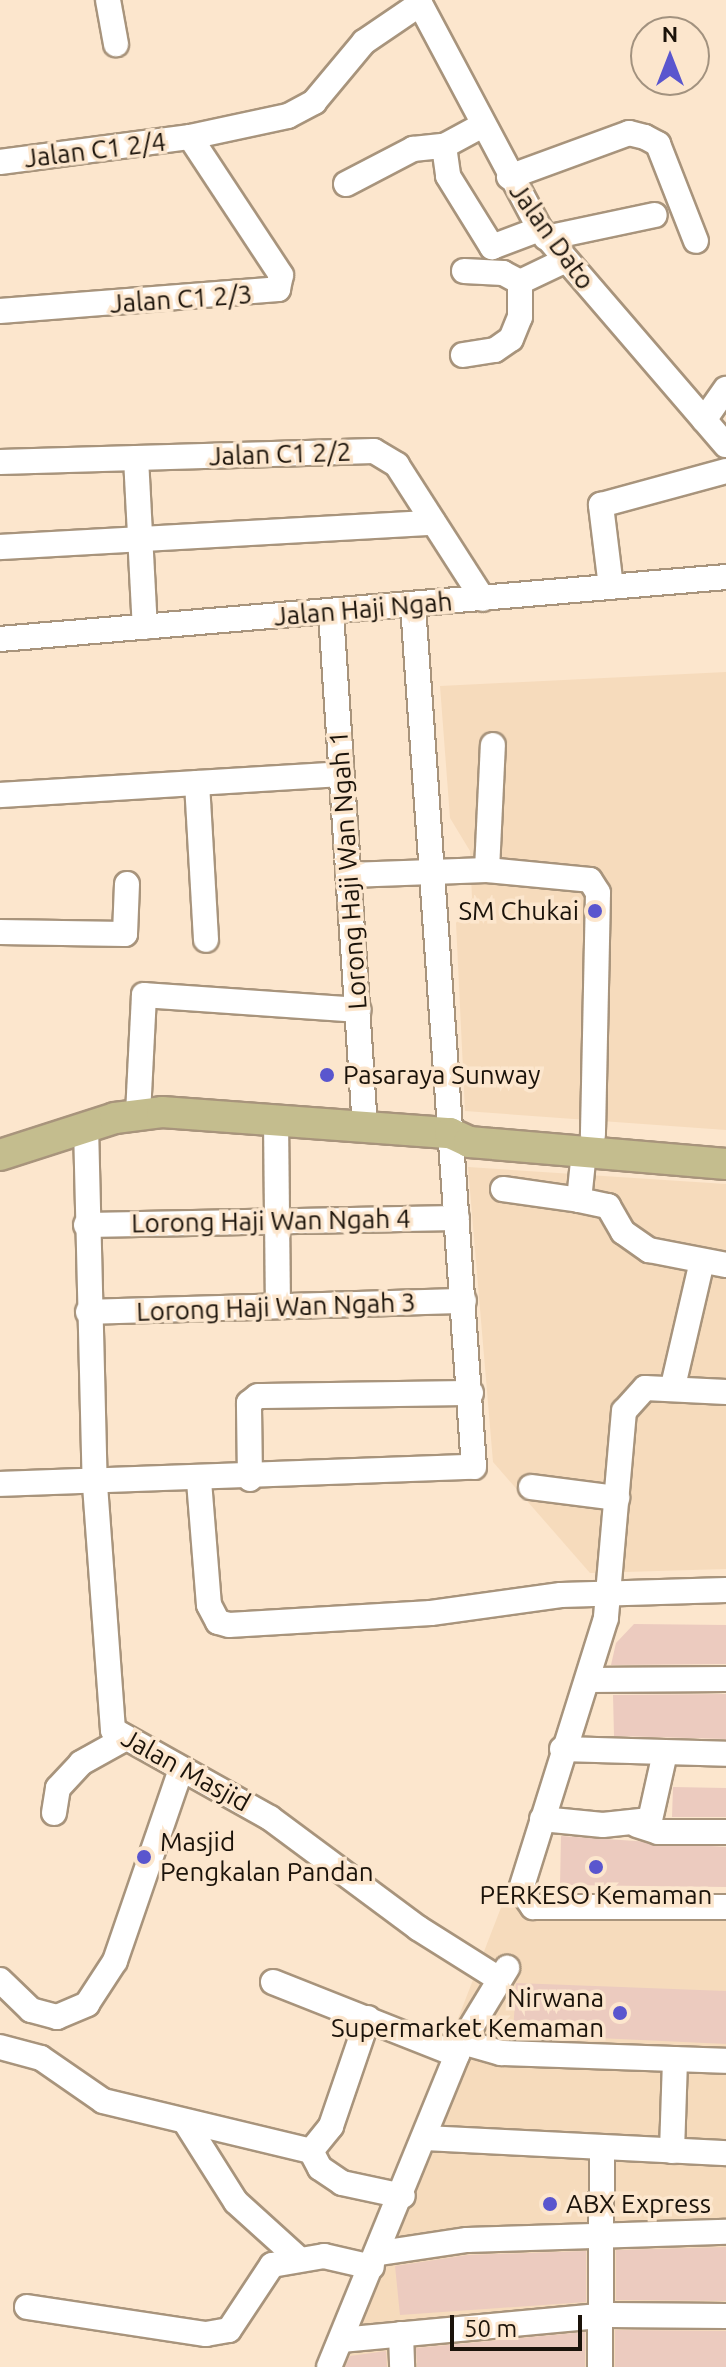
<!DOCTYPE html>
<style>
body{margin:0}
#map{position:relative;width:726px;height:2367px;overflow:hidden;background:#fce6cd;font-family:Ubuntu,sans-serif}
div>[style]{position:absolute}
[style*='--x']{left:calc(var(--x)*1px);top:calc(var(--y)*1px);width:calc(var(--w)*1px);rotate:calc(var(--a)*1deg)}
.built>*{inset:0;background:#f6dbbc}
.building>*{inset:0;background:#eccbbf}
.roads{filter:drop-shadow(2px 0 #a8947c) drop-shadow(-2px 0 #a8947c) drop-shadow(0 2px #a8947c) drop-shadow(0 -2px #a8947c)}
.minor>*{height:24px;margin:-12px;padding:0 12px;transform-origin:12px;border-radius:12px;background:#fff}
.major>*{height:30px;margin:-15px;padding:0 15px;transform-origin:15px;border-radius:15px;background:#c4bd8e}
.dots>*{width:22px;height:22px;translate:-50% -50%;box-sizing:border-box;border:4px solid #fce6cd;border-radius:50%}
span{translate:-50% -50%;white-space:nowrap;text-align:center;line-height:1.15;-webkit-text-stroke:7px #fce6cd;paint-order:stroke}
.street-label{font-size:26px;color:#1b130a}
.poi-label{font-size:26px;color:#1b130a}
.right{translate:-100% -50%;text-align:right}
.left{translate:0 -50%;text-align:left}
.north{position:absolute;left:630px;top:16px;width:80px;height:80px;box-sizing:border-box;background:#fce6cd;border:2px solid #a2927f;border-radius:50%;rotate:0deg;font-size:22px;font-weight:700;line-height:32px;text-align:center;color:#1b130a}
.north::after{content:'';display:block;margin:auto;width:28px;height:36px;background:#5a56ce;clip-path:polygon(50% 0,100% 100%,50% 72%,0 100%)}
.scale{position:absolute;left:450px;top:2315px;width:132px;height:36px;box-sizing:border-box;border:4px solid #1b130a;border-top:0;padding-left:10px;font-size:24px;line-height:28px;white-space:nowrap;color:#1b130a;-webkit-text-stroke:6px #fce6cd;paint-order:stroke}
</style>
<div id="map">
<div class="built">
<i style="clip-path:polygon(726px 672px,726px 1130px,465px 1111px,456px 923px,472px 898px,470px 851px,450px 818px,440px 686px)"></i>
<i style="clip-path:polygon(468px 1167px,726px 1184px,726px 1569px,590px 1573px,493px 1462px)"></i>
<i style="clip-path:polygon(502px 1905px,726px 1908px,726px 2367px,317px 2367px,347px 2305px)"></i>
</div>
<div class="building">
<i style="clip-path:polygon(634px 1624px,726px 1625px,726px 1664px,611px 1665px,616px 1643px)"></i>
<i style="clip-path:polygon(726px 1694px,726px 1739px,614px 1736px,613px 1695px)"></i>
<i style="clip-path:polygon(673px 1787px,726px 1788px,726px 1817px,672px 1817px)"></i>
<i style="clip-path:polygon(561px 1836px,726px 1847px,726px 1887px,560px 1885px)"></i>
<i style="clip-path:polygon(516px 1983px,726px 1991px,726px 2044px,513px 2034px)"></i>
<i style="clip-path:polygon(726px 2247px,726px 2301px,616px 2300px,616px 2250px)"></i>
<i style="clip-path:polygon(586px 2251px,586px 2302px,400px 2315px,395px 2266px,468px 2255px)"></i>
<i style="clip-path:polygon(615px 2330px,726px 2331px,726px 2367px,615px 2367px)"></i>
<i style="clip-path:polygon(585px 2332px,585px 2367px,417px 2367px,416px 2348px)"></i>
<i style="clip-path:polygon(386px 2351px,387px 2367px,345px 2367px,350px 2356px)"></i>
</div>
<div class="roads">
<div class="minor">
<i style="--x:108;--y:0;--w:45;--a:79.7"></i>
<i style="--x:418;--y:0;--w:259;--a:62"></i>
<i style="--x:540;--y:229;--w:285;--a:49.3"></i>
<i style="--x:481;--y:126;--w:42;--a:151.6"></i>
<i style="--x:444;--y:146;--w:30;--a:82"></i>
<i style="--x:448;--y:176;--w:84;--a:58.2"></i>
<i style="--x:492;--y:247;--w:51;--a:-20.6"></i>
<i style="--x:0;--y:162;--w:192;--a:-7.5"></i>
<i style="--x:190;--y:137;--w:100;--a:-12.1"></i>
<i style="--x:288;--y:116;--w:30;--a:-28"></i>
<i style="--x:314;--y:102;--w:78;--a:-50.2"></i>
<i style="--x:364;--y:42;--w:68;--a:-34.2"></i>
<i style="--x:509;--y:177;--w:128;--a:-20.1"></i>
<i style="--x:629;--y:133;--w:16;--a:14"></i>
<i style="--x:645;--y:137;--w:15;--a:28"></i>
<i style="--x:658;--y:144;--w:104;--a:68.6"></i>
<i style="--x:346;--y:184;--w:76;--a:-27.6"></i>
<i style="--x:413;--y:149;--w:31;--a:-6"></i>
<i style="--x:546;--y:238;--w:111;--a:-11.9"></i>
<i style="--x:464;--y:271;--w:39;--a:3"></i>
<i style="--x:503;--y:273;--w:19;--a:28"></i>
<i style="--x:0;--y:311;--w:279;--a:-4.5"></i>
<i style="--x:278;--y:289;--w:14;--a:-78"></i>
<i style="--x:281;--y:275;--w:165;--a:-123.4"></i>
<i style="--x:463;--y:355;--w:32;--a:-9"></i>
<i style="--x:495;--y:350;--w:19;--a:-35"></i>
<i style="--x:511;--y:339;--w:24;--a:-68"></i>
<i style="--x:520;--y:317;--w:35;--a:-90"></i>
<i style="--x:520;--y:282;--w:49;--a:-25.5"></i>
<i style="--x:704;--y:420;--w:38;--a:-55"></i>
<i style="--x:136;--y:458;--w:169;--a:87"></i>
<i style="--x:0;--y:462;--w:374;--a:-1.7"></i>
<i style="--x:374;--y:451;--w:27;--a:31"></i>
<i style="--x:397;--y:465;--w:159;--a:57.3"></i>
<i style="--x:0;--y:547;--w:434;--a:-3.2"></i>
<i style="--x:611;--y:587;--w:83;--a:-97"></i>
<i style="--x:601;--y:505;--w:130;--a:-15.2"></i>
<i style="--x:331;--y:613;--w:515;--a:86.22"></i>
<i style="--x:0;--y:639;--w:729;--a:-4.88"></i>
<i style="--x:197;--y:783;--w:157;--a:86.7"></i>
<i style="--x:0;--y:795;--w:342;--a:-3.5"></i>
<i style="--x:487;--y:870;--w:125;--a:-87.3"></i>
<i style="--x:349;--y:875;--w:138;--a:-2.1"></i>
<i style="--x:487;--y:870;--w:103;--a:5.5"></i>
<i style="--x:590;--y:880;--w:15;--a:58"></i>
<i style="--x:598;--y:893;--w:242;--a:91.2"></i>
<i style="--x:0;--y:932;--w:125;--a:0.9"></i>
<i style="--x:125;--y:934;--w:50;--a:-87.7"></i>
<i style="--x:138;--y:1114;--w:119;--a:-87.1"></i>
<i style="--x:144;--y:995;--w:215;--a:4"></i>
<i style="--x:276;--y:1119;--w:187;--a:89.4"></i>
<i style="--x:86;--y:1126;--w:359;--a:88.6"></i>
<i style="--x:95;--y:1485;--w:246;--a:85.8"></i>
<i style="--x:113;--y:1730;--w:180;--a:29.3"></i>
<i style="--x:270;--y:1818;--w:184;--a:36.6"></i>
<i style="--x:418;--y:1928;--w:96;--a:32.2"></i>
<i style="--x:503;--y:1189;--w:77;--a:8.2"></i>
<i style="--x:579;--y:1200;--w:48;--a:-84.1"></i>
<i style="--x:579;--y:1200;--w:30;--a:12"></i>
<i style="--x:608;--y:1206;--w:30;--a:60"></i>
<i style="--x:623;--y:1232;--w:32;--a:35"></i>
<i style="--x:649;--y:1250;--w:78;--a:11"></i>
<i style="--x:86;--y:1225;--w:371;--a:-1.1"></i>
<i style="--x:88;--y:1312;--w:376;--a:-1.7"></i>
<i style="--x:673;--y:1386;--w:128;--a:-76.9"></i>
<i style="--x:726;--y:1392;--w:81;--a:-177.2"></i>
<i style="--x:645;--y:1388;--w:31;--a:132"></i>
<i style="--x:624;--y:1411;--w:208;--a:95"></i>
<i style="--x:606;--y:1618;--w:285;--a:107.4"></i>
<i style="--x:521;--y:1890;--w:21;--a:55"></i>
<i style="--x:533;--y:1907;--w:193;--a:0"></i>
<i style="--x:250;--y:1479;--w:76;--a:-90.8"></i>
<i style="--x:249;--y:1403;--w:11;--a:-38"></i>
<i style="--x:258;--y:1396;--w:213;--a:-0.8"></i>
<i style="--x:199;--y:1481;--w:124;--a:85.4"></i>
<i style="--x:209;--y:1605;--w:19;--a:62"></i>
<i style="--x:218;--y:1622;--w:11;--a:15"></i>
<i style="--x:229;--y:1625;--w:202;--a:-3.4"></i>
<i style="--x:431;--y:1613;--w:131;--a:-7.9"></i>
<i style="--x:561;--y:1595;--w:165;--a:-1.7"></i>
<i style="--x:0;--y:1484;--w:474;--a:-2.1"></i>
<i style="--x:474;--y:1467;--w:863;--a:-94.05"></i>
<i style="--x:531;--y:1487;--w:87;--a:7.3"></i>
<i style="--x:588;--y:1680;--w:138;--a:-0.4"></i>
<i style="--x:562;--y:1749;--w:164;--a:1.7"></i>
<i style="--x:54;--y:1813;--w:25;--a:-81"></i>
<i style="--x:58;--y:1788;--w:34;--a:-47"></i>
<i style="--x:81;--y:1763;--w:51;--a:-29.1"></i>
<i style="--x:542;--y:1819;--w:61;--a:5.6"></i>
<i style="--x:603;--y:1825;--w:47;--a:-6.1"></i>
<i style="--x:650;--y:1820;--w:69;--a:-77.4"></i>
<i style="--x:637;--y:1825;--w:22;--a:18"></i>
<i style="--x:658;--y:1832;--w:68;--a:0"></i>
<i style="--x:0;--y:1980;--w:43;--a:44.1"></i>
<i style="--x:31;--y:2010;--w:27;--a:15"></i>
<i style="--x:57;--y:2017;--w:33;--a:-23"></i>
<i style="--x:87;--y:2004;--w:51;--a:-56.9"></i>
<i style="--x:115;--y:1961;--w:203;--a:-71"></i>
<i style="--x:273;--y:1982;--w:198;--a:21.6"></i>
<i style="--x:462;--y:2042;--w:41;--a:15.8"></i>
<i style="--x:501;--y:2053;--w:225;--a:2"></i>
<i style="--x:0;--y:2047;--w:42;--a:15"></i>
<i style="--x:41;--y:2058;--w:75;--a:34.7"></i>
<i style="--x:103;--y:2101;--w:214;--a:13.5"></i>
<i style="--x:311;--y:2151;--w:32;--a:-51"></i>
<i style="--x:331;--y:2126;--w:114;--a:-71.1"></i>
<i style="--x:186;--y:2123;--w:93;--a:57.7"></i>
<i style="--x:236;--y:2202;--w:84;--a:42.1"></i>
<i style="--x:427;--y:2138;--w:299;--a:2.9"></i>
<i style="--x:311;--y:2151;--w:19;--a:62"></i>
<i style="--x:320;--y:2168;--w:27;--a:34"></i>
<i style="--x:342;--y:2183;--w:62;--a:12"></i>
<i style="--x:672;--y:2151;--w:92;--a:-88.1"></i>
<i style="--x:380;--y:2253;--w:88;--a:-8.5"></i>
<i style="--x:467;--y:2240;--w:259;--a:-1.8"></i>
<i style="--x:27;--y:2307;--w:181;--a:8.6"></i>
<i style="--x:206;--y:2334;--w:23;--a:-10"></i>
<i style="--x:229;--y:2330;--w:78;--a:-56.5"></i>
<i style="--x:272;--y:2265;--w:53;--a:-9.8"></i>
<i style="--x:324;--y:2256;--w:49;--a:12.9"></i>
<i style="--x:401;--y:2334;--w:33;--a:88"></i>
<i style="--x:341;--y:2340;--w:270;--a:-5.3"></i>
<i style="--x:610;--y:2315;--w:116;--a:0.5"></i>
<i style="--x:329;--y:2367;--w:351;--a:-67.7"></i>
<i style="--x:462;--y:2042;--w:87;--a:-58.7"></i>
<i style="--x:600;--y:2367;--w:220;--a:-89.5"></i>
</div>
<div class="major">
<i style="--x:0;--y:1155;--w:121;--a:-17.8"></i>
<i style="--x:115;--y:1118;--w:47;--a:-7.3"></i>
<i style="--x:162;--y:1112;--w:289;--a:4.2"></i>
<i style="--x:450;--y:1133;--w:21;--a:25"></i>
<i style="--x:469;--y:1142;--w:258;--a:4.9"></i>
</div>
</div>
<div class="dots">
<i style="left:595px;top:911px;background:#5a56ce"></i>
<i style="left:327px;top:1075px;background:#5a56ce"></i>
<i style="left:144px;top:1857px;background:#5a56ce"></i>
<i style="left:596px;top:1867px;background:#5a56ce"></i>
<i style="left:620px;top:2013px;background:#5a56ce"></i>
<i style="left:550px;top:2204px;background:#5a56ce"></i>
</div>
<div class="street-label">
<span style="left:95px;top:150px;rotate:-7deg">Jalan C1 2/4</span>
<span style="left:552px;top:236px;rotate:54deg">Jalan Dato</span>
<span style="left:181px;top:299px;rotate:-4deg">Jalan C1 2/3</span>
<span style="left:280px;top:454px;rotate:-2deg">Jalan C1 2/2</span>
<span style="left:363px;top:609px;rotate:-5deg">Jalan Haji Ngah</span>
<span style="left:348px;top:870px;rotate:-94deg">Lorong Haji Wan Ngah 1</span>
<span style="left:271px;top:1221px;rotate:-1deg">Lorong Haji Wan Ngah 4</span>
<span style="left:276px;top:1307px;rotate:-2deg">Lorong Haji Wan Ngah 3</span>
<span style="left:186px;top:1770px;rotate:29deg">Jalan Masjid</span>
</div>
<div class="poi-label">
<span class="right" style="left:579px;top:911px">SM Chukai</span>
<span class="left" style="left:343px;top:1075px">Pasaraya Sunway</span>
<span class="left" style="left:160px;top:1857px">Masjid<br>Pengkalan Pandan</span>
<span style="left:596px;top:1895px">PERKESO Kemaman</span>
<span class="right" style="left:604px;top:2013px">Nirwana<br>Supermarket Kemaman</span>
<span class="left" style="left:566px;top:2204px">ABX Express</span>
</div>
<div class="north">N</div>
<div class="scale">50 m</div>
</div>
